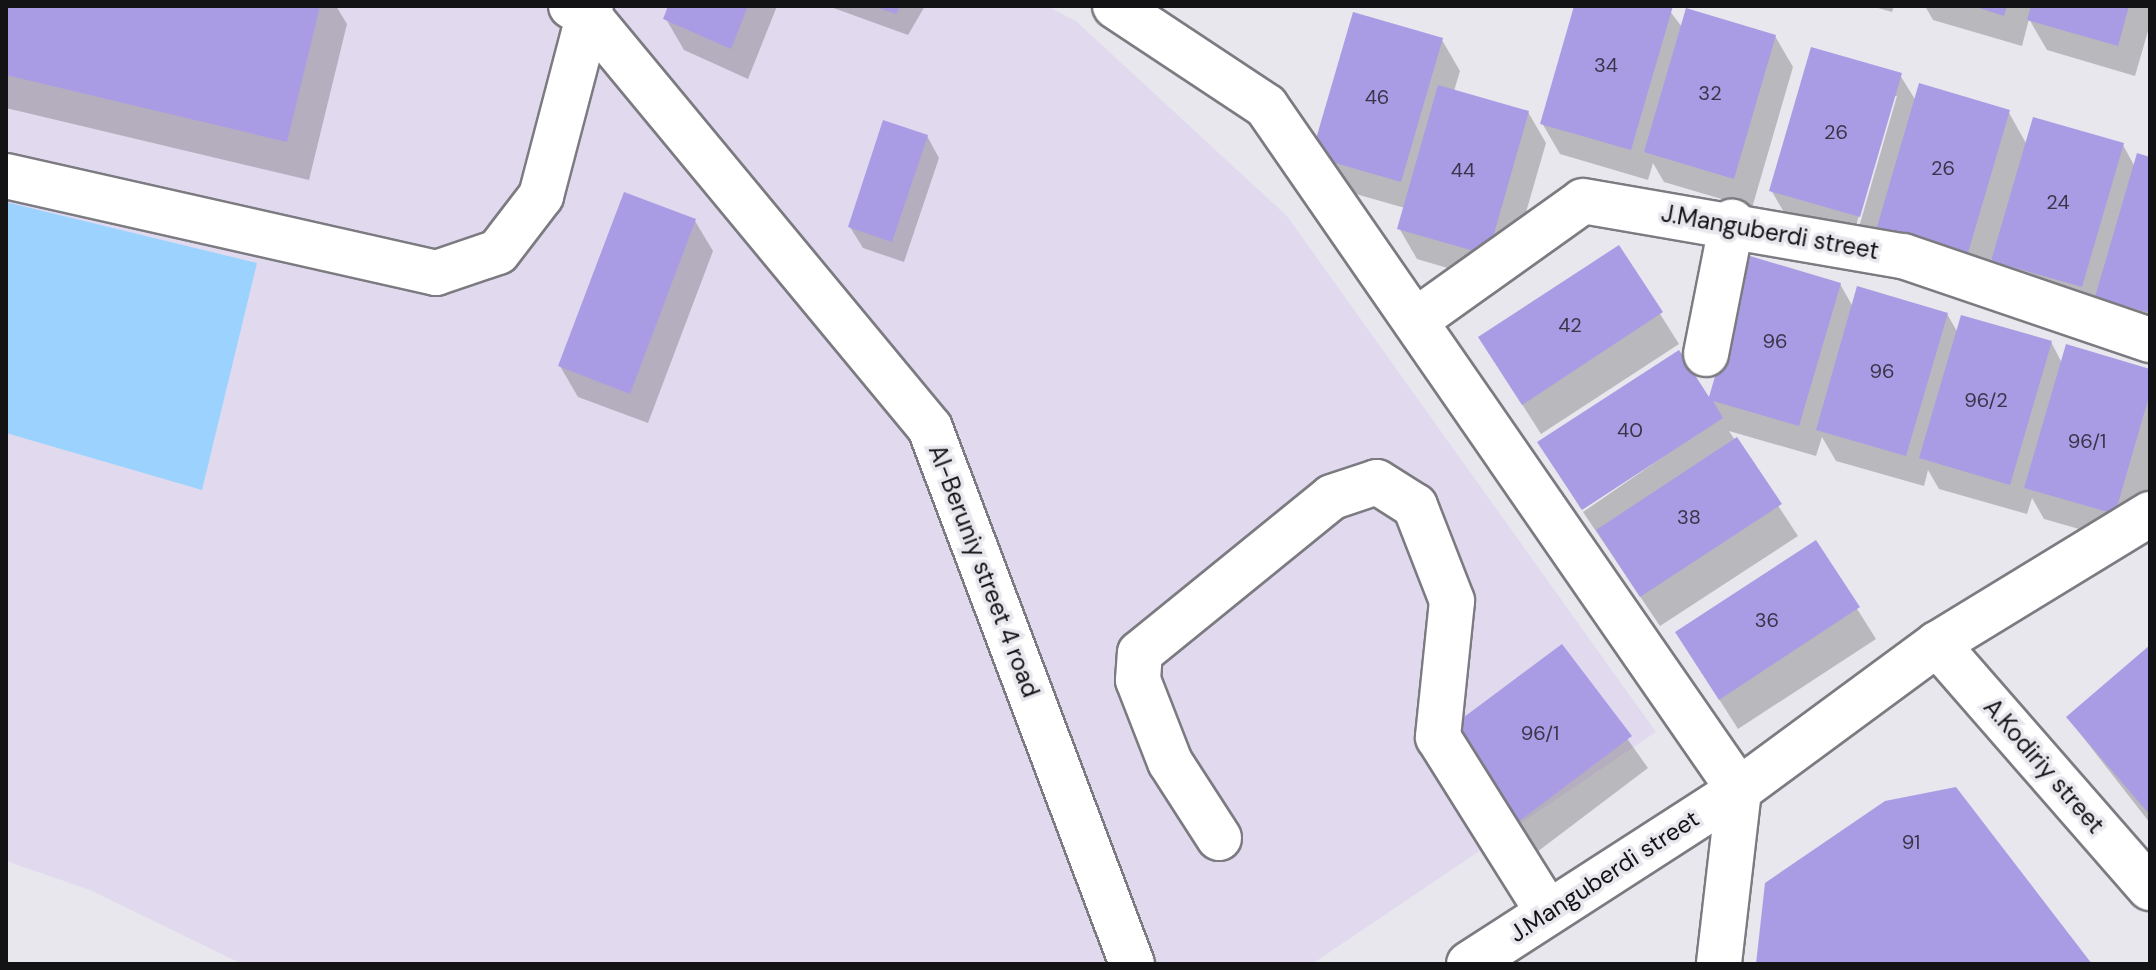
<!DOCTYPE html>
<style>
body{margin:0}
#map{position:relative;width:2156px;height:970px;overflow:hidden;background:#e8e7ed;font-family:"DM Sans",sans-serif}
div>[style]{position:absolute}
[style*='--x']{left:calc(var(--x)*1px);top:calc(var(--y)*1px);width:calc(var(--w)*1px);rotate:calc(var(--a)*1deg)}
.industrial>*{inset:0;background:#e1daef}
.water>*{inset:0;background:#9cd3fe}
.shadow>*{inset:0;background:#0003}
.building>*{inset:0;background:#aa9ce4}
.roads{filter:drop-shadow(2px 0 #7c7b81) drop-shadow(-2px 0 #7c7b81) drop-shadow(0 2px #7c7b81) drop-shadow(0 -2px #7c7b81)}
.minor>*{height:44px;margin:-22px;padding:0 22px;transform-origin:22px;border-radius:22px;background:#fff}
span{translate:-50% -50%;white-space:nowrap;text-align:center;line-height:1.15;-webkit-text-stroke:7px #e8e7ed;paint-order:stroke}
.number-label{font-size:20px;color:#393549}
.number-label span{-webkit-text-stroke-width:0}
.street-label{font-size:24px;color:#131315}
.frame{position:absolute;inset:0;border:8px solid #131315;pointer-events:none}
</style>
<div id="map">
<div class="industrial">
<i style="clip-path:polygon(6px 6px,1047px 6px,1076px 21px,1287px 216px,1656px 732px,1312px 964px,242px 964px,90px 890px,6px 861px)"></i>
</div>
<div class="water">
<i style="clip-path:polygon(6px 202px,257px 263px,202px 490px,6px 433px)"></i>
</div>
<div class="shadow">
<i style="clip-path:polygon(6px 6px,336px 6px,347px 24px,309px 180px,6px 108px)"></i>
<i style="clip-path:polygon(670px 6px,777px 6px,748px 79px,684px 50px,666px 19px)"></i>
<i style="clip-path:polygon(828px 6px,925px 6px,908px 35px)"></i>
<i style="clip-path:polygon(1576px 6px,1666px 6px,1682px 27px,1775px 36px,1793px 67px,1752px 208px,1664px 182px,1653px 163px,1648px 180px,1560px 154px,1542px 123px)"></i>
<i style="clip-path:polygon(1871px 6px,1894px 6px,1892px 12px)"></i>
<i style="clip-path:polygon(1925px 6px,2150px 6px,2150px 24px,2135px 76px,2047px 50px,2029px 19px,2022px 46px,1933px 20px)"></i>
<i style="clip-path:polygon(1442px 40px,1460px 71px,1454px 91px,1528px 112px,1546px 143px,1505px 285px,1417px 259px,1399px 228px,1405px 208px,1331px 187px,1313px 156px)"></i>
<i style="clip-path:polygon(evenodd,1900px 75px,1916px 101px,2008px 111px,2027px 145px,2123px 145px,2135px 167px,2150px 159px,2150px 338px,2011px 292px,1992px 258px,1985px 283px,1789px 221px,1771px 190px,1900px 75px,1893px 96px,1897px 96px,1859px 227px,1856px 226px,1893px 96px)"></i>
<i style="clip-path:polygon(927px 136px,939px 158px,904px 262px,863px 248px,850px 227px)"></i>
<i style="clip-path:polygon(695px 221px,713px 251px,648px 423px,578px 397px,560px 366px)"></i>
<i style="clip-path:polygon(1618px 247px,1679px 344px,1541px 434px,1480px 338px)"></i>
<i style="clip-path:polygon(1840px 284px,1853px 307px,1947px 314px,1958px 333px,2051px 342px,2062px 363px,2150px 371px,2150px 483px,2132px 544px,2044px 519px,2032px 498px,2027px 514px,1939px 489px,1928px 470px,1924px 486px,1836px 461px,1822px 437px,1816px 456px,1729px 431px,1798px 536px,1660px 626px,1583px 512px,1724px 415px,1581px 509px,1540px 443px,1710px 401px)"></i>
<i style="clip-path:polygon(1815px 542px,1876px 639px,1738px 729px,1677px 633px)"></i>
<i style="clip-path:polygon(1562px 647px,1648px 768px,1537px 852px,1468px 760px)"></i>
<i style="clip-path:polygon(2150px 648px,2150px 823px,2068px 718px)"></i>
</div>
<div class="building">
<i style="clip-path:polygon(6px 6px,320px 6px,287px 142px,6px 75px)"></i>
<i style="clip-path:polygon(668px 6px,748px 6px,731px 49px,663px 19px)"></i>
<i style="clip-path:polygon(873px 6px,900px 6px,896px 14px)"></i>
<i style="clip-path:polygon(1574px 6px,1673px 6px,1631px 150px,1540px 124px)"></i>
<i style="clip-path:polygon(1973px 6px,2007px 6px,2004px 16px)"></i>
<i style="clip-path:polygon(2031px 6px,2129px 6px,2118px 46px,2027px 20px)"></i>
<i style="clip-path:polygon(1686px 8px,1776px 35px,1734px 179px,1644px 152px)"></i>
<i style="clip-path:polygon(1353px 12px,1443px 38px,1401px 182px,1311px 156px)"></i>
<i style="clip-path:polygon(1811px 47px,1902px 73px,1860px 217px,1769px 191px)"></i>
<i style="clip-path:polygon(1919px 83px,2010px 110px,1968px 253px,1877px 227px)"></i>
<i style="clip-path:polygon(1438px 85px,1529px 111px,1488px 255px,1397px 229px)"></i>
<i style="clip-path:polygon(2033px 117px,2124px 143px,2082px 287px,1991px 261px)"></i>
<i style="clip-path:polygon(883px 120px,928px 135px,892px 242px,848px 227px)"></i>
<i style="clip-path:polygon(2137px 153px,2150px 157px,2150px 313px,2095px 297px)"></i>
<i style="clip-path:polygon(624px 192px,696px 219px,630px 394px,558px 366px)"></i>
<i style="clip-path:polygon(1619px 245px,1663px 312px,1522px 405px,1478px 337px)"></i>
<i style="clip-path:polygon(1750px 256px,1841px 283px,1799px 426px,1713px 401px,1723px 418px,1582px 510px,1537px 442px,1679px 350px,1709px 397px)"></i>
<i style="clip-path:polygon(1857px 286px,1948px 313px,1906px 456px,1816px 430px)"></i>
<i style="clip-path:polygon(1961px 315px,2052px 341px,2010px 485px,1919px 458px)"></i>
<i style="clip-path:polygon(2066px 344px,2150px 369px,2150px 393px,2115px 514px,2024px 488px)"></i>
<i style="clip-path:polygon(1737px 437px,1782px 504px,1640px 597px,1596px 530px)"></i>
<i style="clip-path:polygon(1816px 540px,1860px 607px,1719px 700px,1675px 632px)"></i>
<i style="clip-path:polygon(1562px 644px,1632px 736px,1518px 822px,1448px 729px)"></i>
<i style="clip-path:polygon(2150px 645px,2150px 815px,2066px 717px)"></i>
<i style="clip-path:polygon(1956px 787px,2092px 964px,1756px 964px,1765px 883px,1885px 801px)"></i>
</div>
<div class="roads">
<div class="minor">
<i style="--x:571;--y:6;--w:19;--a:28"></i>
<i style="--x:588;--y:15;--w:536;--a:50.37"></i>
<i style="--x:930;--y:428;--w:573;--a:69.35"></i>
<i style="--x:1115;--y:6;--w:181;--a:33.5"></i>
<i style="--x:1266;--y:106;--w:832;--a:55.34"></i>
<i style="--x:1739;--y:790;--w:175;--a:96.6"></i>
<i style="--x:6;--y:176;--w:441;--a:12.7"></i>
<i style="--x:436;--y:273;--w:65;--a:-18.7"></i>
<i style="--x:498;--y:252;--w:71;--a:-52.5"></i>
<i style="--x:541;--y:196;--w:196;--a:-75.3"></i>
<i style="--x:1415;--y:321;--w:206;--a:-35.5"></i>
<i style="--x:1583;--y:201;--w:325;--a:9.8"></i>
<i style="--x:1903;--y:256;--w:261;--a:18.8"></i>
<i style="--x:1706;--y:354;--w:135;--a:-78.9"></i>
<i style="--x:1937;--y:644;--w:324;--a:48.9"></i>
<i style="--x:1219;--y:838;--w:90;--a:-122.8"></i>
<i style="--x:1170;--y:762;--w:88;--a:-111.3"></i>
<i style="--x:1138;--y:680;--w:27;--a:-86"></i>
<i style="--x:1140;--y:653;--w:247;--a:-39.1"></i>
<i style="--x:1332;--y:497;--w:47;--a:-18.4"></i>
<i style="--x:1377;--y:482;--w:45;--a:32.3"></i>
<i style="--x:1415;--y:506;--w:102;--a:68.7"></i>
<i style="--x:1452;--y:601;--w:137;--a:95.9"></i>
<i style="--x:1438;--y:737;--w:205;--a:57.9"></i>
<i style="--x:1469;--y:964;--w:321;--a:-32.8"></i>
<i style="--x:1739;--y:790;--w:246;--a:-36.4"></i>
<i style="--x:1937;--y:644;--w:250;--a:-31.4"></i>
</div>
</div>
<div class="number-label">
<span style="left:1606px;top:65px">34</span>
<span style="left:1710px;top:93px">32</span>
<span style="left:1377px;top:97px">46</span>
<span style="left:1836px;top:132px">26</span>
<span style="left:1943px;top:168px">26</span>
<span style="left:1463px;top:170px">44</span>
<span style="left:2058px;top:202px">24</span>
<span style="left:1570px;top:325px">42</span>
<span style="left:1775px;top:341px">96</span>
<span style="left:1882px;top:371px">96</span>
<span style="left:1986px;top:400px">96/2</span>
<span style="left:1630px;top:430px">40</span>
<span style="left:2087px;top:441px">96/1</span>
<span style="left:1689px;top:517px">38</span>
<span style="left:1767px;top:620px">36</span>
<span style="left:1540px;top:733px">96/1</span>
<span style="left:1911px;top:842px">91</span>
</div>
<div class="street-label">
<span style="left:1770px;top:232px;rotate:10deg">J.Manguberdi street</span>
<span style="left:984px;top:571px;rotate:69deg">Al-Beruniy street 4 road</span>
<span style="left:2044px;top:766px;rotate:49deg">A.Kodiriy street</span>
<span style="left:1604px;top:876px;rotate:-33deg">J.Manguberdi street</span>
</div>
<div class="frame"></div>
</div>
